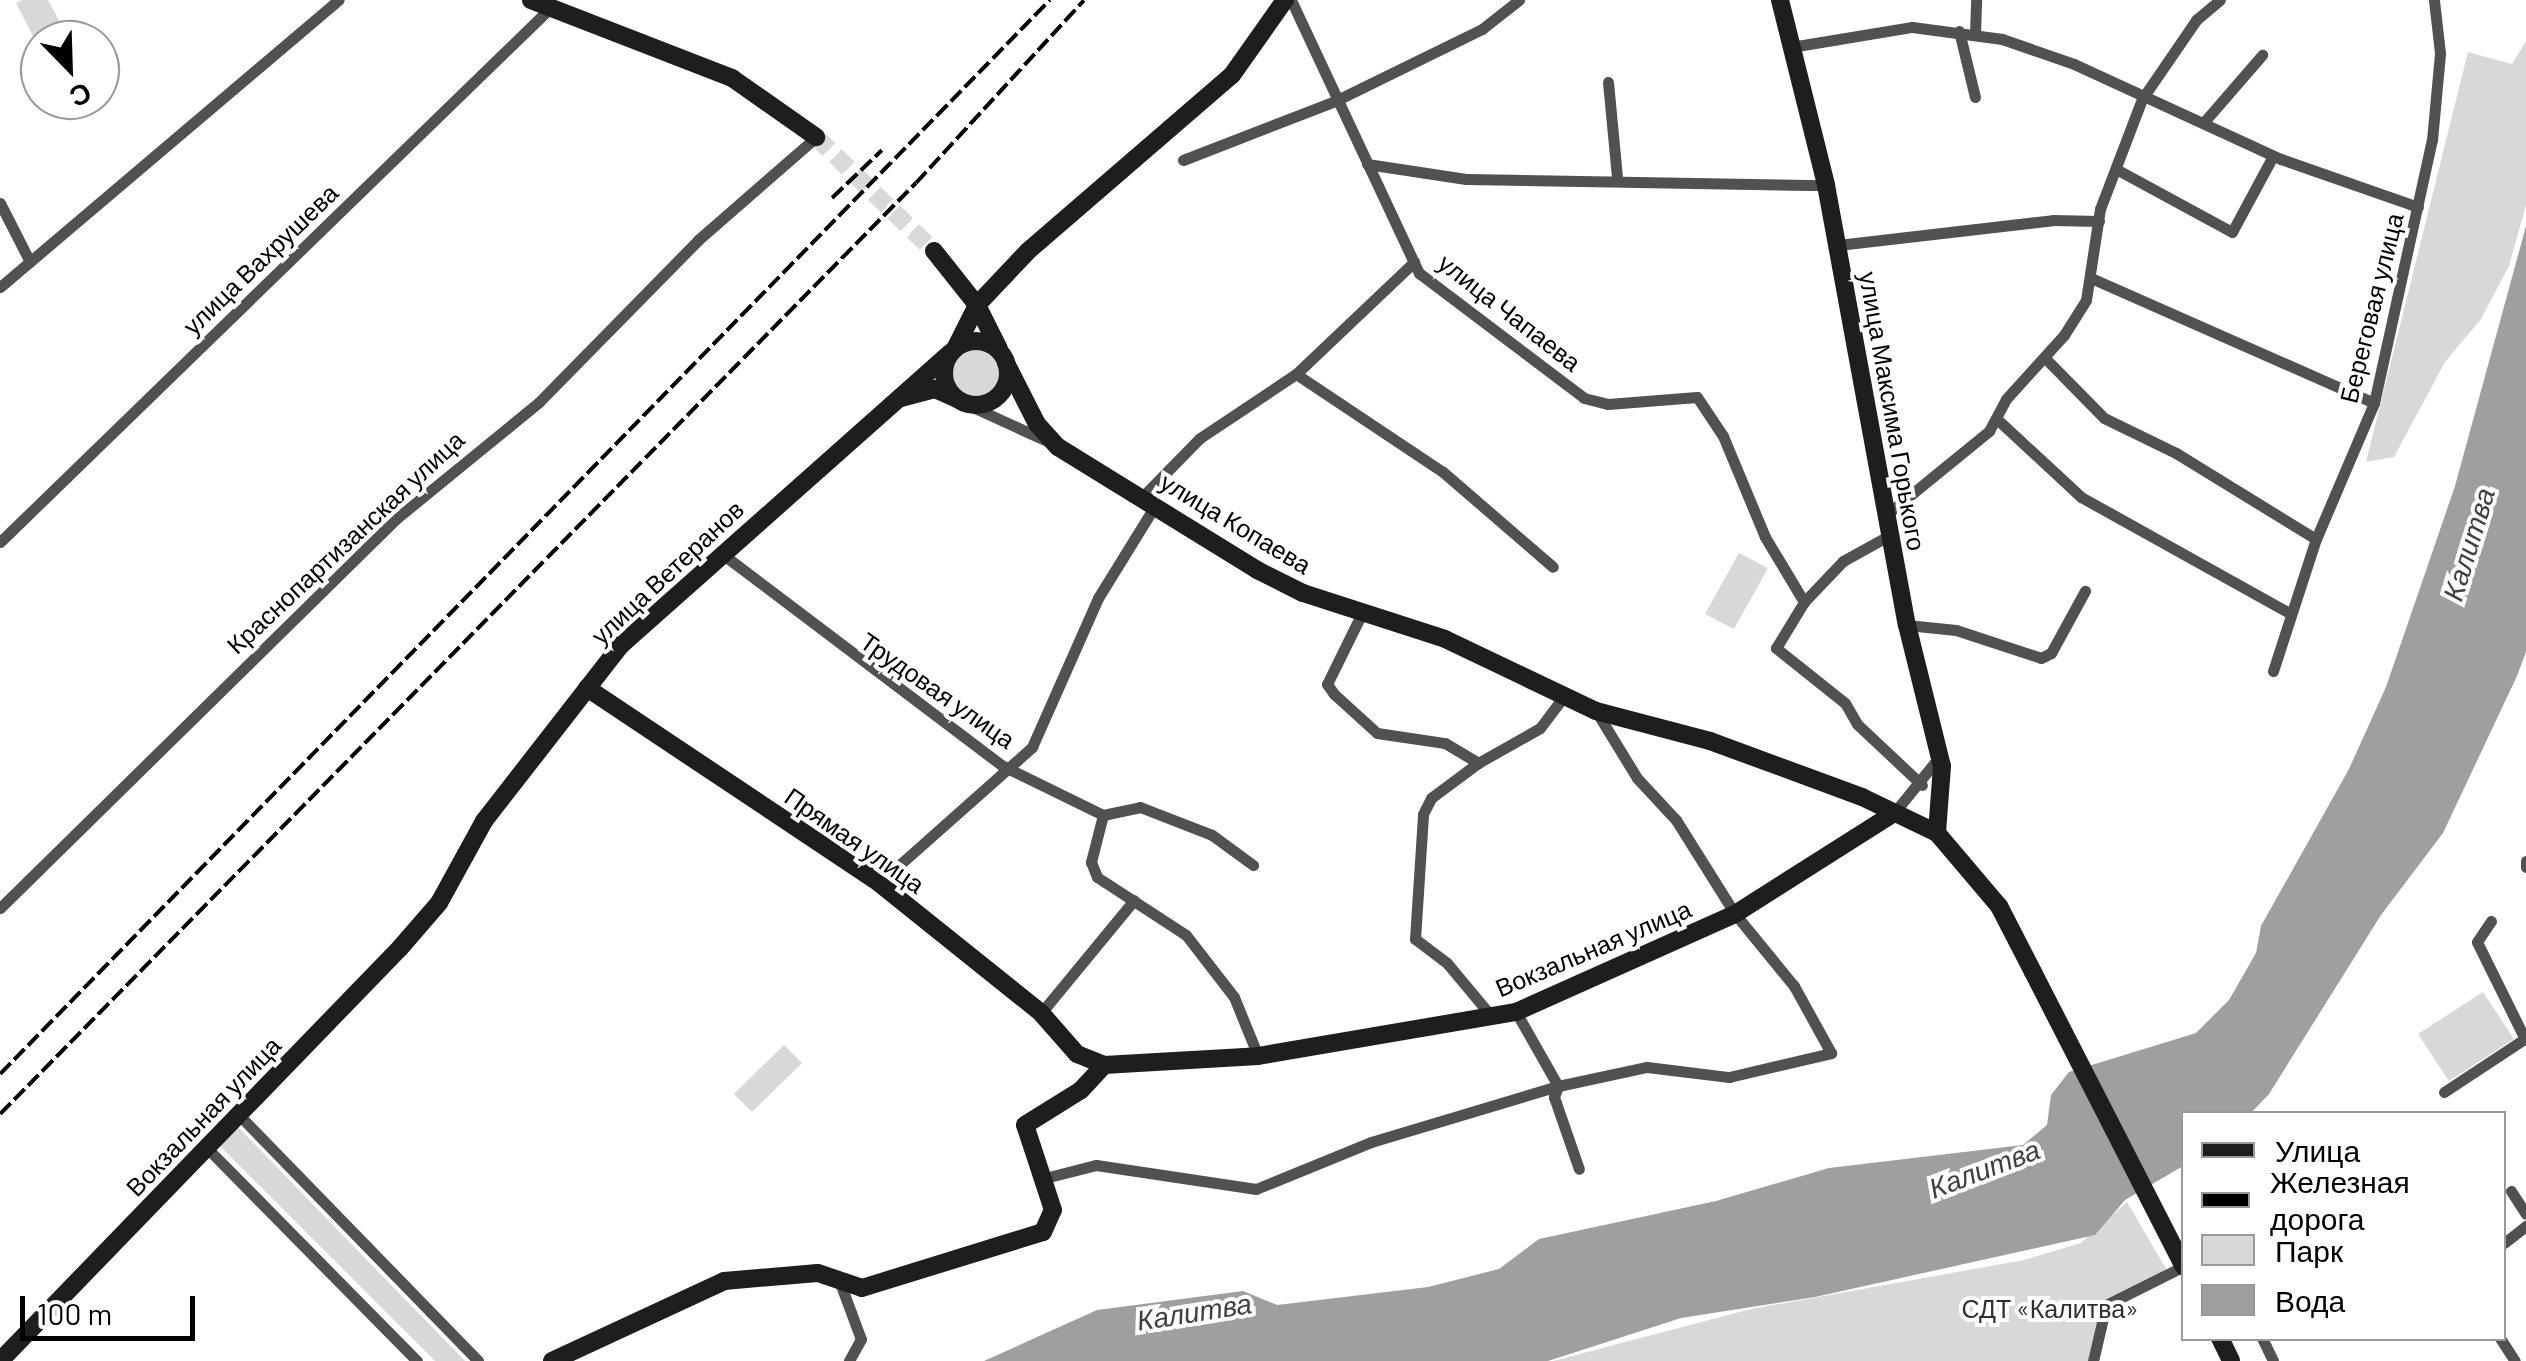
<!DOCTYPE html>
<meta charset="utf-8">
<style>
body{margin:0}
#map{position:relative;width:2526px;height:1361px;overflow:hidden;background:#fff;font-family:Barlow,sans-serif}
div>[style]{position:absolute}
[style*='--x']{left:calc(var(--x)*1px);top:calc(var(--y)*1px);width:calc(var(--w)*1px);rotate:calc(var(--a)*1deg)}
.green>*{inset:0;background:#d8d8d8}
.round{border-radius:50%}
.water>*{inset:0;background:#9f9f9f}
.secondary-tunnel>*{height:18px;margin-top:-9px;transform-origin:0;background:repeating-linear-gradient(90deg,#d9d9d9 0 18px,transparent 0 27px)}
.street>*{height:11px;margin:-5.5px;padding:0 5.5px;transform-origin:5.5px;border-radius:5.5px;background:#515151}
.secondary>*{height:18px;margin:-9px;padding:0 9px;transform-origin:9px;border-radius:9px;background:#1e1e1e}
.secondary>.ring{margin:-9px;padding:0;box-sizing:content-box;background:none;border:18px solid #1e1e1e;border-radius:50%}
.rail>*{height:4px;margin-top:-2px;transform-origin:0;background:repeating-linear-gradient(90deg,#000 0 15px,transparent 0 20px)}
.secondary-bridge>*{height:18px;margin:-9px;padding:0 9px;transform-origin:9px;border-radius:9px;background:#1e1e1e}
span{translate:-50% -50%;white-space:nowrap;text-align:center;line-height:1.15;-webkit-text-stroke:8px #fff;paint-order:stroke}
.street-label{font-size:25px;color:#000}
.park-label{font-size:25px;color:#2f2f2f}
.water-label{font-size:28px;color:#404040;font-style:italic}
.legend{position:absolute;left:2181px;top:1111px;width:325px;height:230px;box-sizing:border-box;background:#fff;border:2px solid #999;margin:0;padding:12px 18px;list-style:none;font-size:30px;color:#000}
.legend li{display:flex;align-items:center;gap:20px;height:50px}
.legend b{width:50px;border:2px solid #999}
.north{position:absolute;left:20px;top:20px;width:100px;height:100px;box-sizing:border-box;background:#fff;border:2px solid #999;border-radius:50%;rotate:157deg;font-size:28px;font-weight:700;line-height:40px;text-align:center;color:#000}
.north::after{content:'';display:block;margin:auto;width:35px;height:45px;background:#000;clip-path:polygon(50% 0,100% 100%,50% 72%,0 100%)}
.scale{position:absolute;left:20px;top:1296px;width:175px;height:45px;box-sizing:border-box;border:5px solid #000;border-top:0;padding-left:12px;font-size:30px;line-height:35px;white-space:nowrap;color:#000;-webkit-text-stroke:8px #fff;paint-order:stroke}
</style>
<div id="map">
<div class="green">
<i style="clip-path:polygon(22px 0,48px 0,64px 30px,37px 44px,16px 3px)"></i>
<i style="clip-path:polygon(2526px 41px,2526px 205px,2509px 266px,2481px 319px,2445px 362px,2394px 457px,2366px 462px,2468px 52px,2512px 64px)"></i>
<i class="round" style="left:950px;top:348px;width:50px;height:50px"></i>
<i style="clip-path:polygon(1739px 553px,1768px 568px,1734px 629px,1705px 614px)"></i>
<i style="clip-path:polygon(2483px 992px,2514px 1039px,2449px 1081px,2418px 1034px)"></i>
<i style="clip-path:polygon(784px 1045px,802px 1063px,752px 1112px,734px 1094px)"></i>
<i style="clip-path:polygon(234px 1123px,465px 1361px,435px 1361px,215px 1141px)"></i>
<i style="clip-path:polygon(2127px 1202px,2168px 1272px,2106px 1305px,2094px 1361px,1553px 1361px,1751px 1309px,2024px 1260px,2081px 1243px)"></i>
</div>
<div class="water">
<i style="clip-path:polygon(2526px 226px,2526px 652px,2517px 676px,2443px 833px,2381px 915px,2269px 1094px,2251px 1113px,2184px 1114px,2183px 1166px,2125px 1200px,2095px 1235px,1815px 1297px,1681px 1318px,1548px 1361px,984px 1361px,1097px 1310px,1243px 1291px,1277px 1305px,1428px 1287px,1499px 1269px,1539px 1239px,1716px 1201px,1829px 1168px,2023px 1145px,2047px 1125px,2051px 1095px,2069px 1072px,2196px 1033px,2229px 1000px,2256px 953px,2261px 926px,2349px 769px,2386px 687px,2455px 486px)"></i>
</div>
<div class="secondary-tunnel">
<i style="--x:816;--y:137;--w:164;--a:44"></i>
</div>
<div class="street">
<i style="--x:1291;--y:0;--w:302;--a:64.9"></i>
<i style="--x:1419;--y:273;--w:207;--a:37.1"></i>
<i style="--x:1584;--y:398;--w:25;--a:14"></i>
<i style="--x:1608;--y:404;--w:89;--a:-4.5"></i>
<i style="--x:1697;--y:397;--w:47;--a:56.3"></i>
<i style="--x:1723;--y:436;--w:109;--a:67.4"></i>
<i style="--x:1765;--y:537;--w:76;--a:59"></i>
<i style="--x:1959;--y:31;--w:68;--a:76.4"></i>
<i style="--x:1975;--y:33;--w:33;--a:-88"></i>
<i style="--x:1791;--y:47;--w:123;--a:-9.4"></i>
<i style="--x:1912;--y:27;--w:91;--a:7.6"></i>
<i style="--x:2002;--y:39;--w:76;--a:19.1"></i>
<i style="--x:2074;--y:64;--w:228;--a:24.7"></i>
<i style="--x:2281;--y:159;--w:145;--a:19.3"></i>
<i style="--x:1608;--y:82;--w:95;--a:84.6"></i>
<i style="--x:2204;--y:122;--w:89;--a:-49.1"></i>
<i style="--x:1183;--y:160;--w:163;--a:-21.2"></i>
<i style="--x:1335;--y:101;--w:164;--a:-26.1"></i>
<i style="--x:1482;--y:29;--w:47;--a:-38.1"></i>
<i style="--x:1367;--y:164;--w:100;--a:8.6"></i>
<i style="--x:1466;--y:179;--w:360;--a:1"></i>
<i style="--x:2116;--y:169;--w:132;--a:28.5"></i>
<i style="--x:2232;--y:232;--w:86;--a:-61.7"></i>
<i style="--x:0;--y:203;--w:66;--a:63"></i>
<i style="--x:1838;--y:245;--w:216;--a:-6.6"></i>
<i style="--x:2053;--y:220;--w:46;--a:1.2"></i>
<i style="--x:2091;--y:278;--w:309;--a:23.8"></i>
<i style="--x:0;--y:287;--w:444;--a:-40.3"></i>
<i style="--x:2045;--y:358;--w:84;--a:45.5"></i>
<i style="--x:2104;--y:418;--w:80;--a:25.9"></i>
<i style="--x:2176;--y:453;--w:164;--a:31.6"></i>
<i style="--x:1296;--y:374;--w:177;--a:33.7"></i>
<i style="--x:1443;--y:472;--w:145;--a:40.8"></i>
<i style="--x:964;--y:403;--w:89;--a:24.6"></i>
<i style="--x:1999;--y:421;--w:112;--a:42.8"></i>
<i style="--x:2081;--y:497;--w:238;--a:29.1"></i>
<i style="--x:1143;--y:496;--w:81;--a:-45.5"></i>
<i style="--x:1200;--y:438;--w:115;--a:-33.7"></i>
<i style="--x:1296;--y:374;--w:163;--a:-43.5"></i>
<i style="--x:1886;--y:515;--w:133;--a:-39.2"></i>
<i style="--x:1989;--y:431;--w:36;--a:-62"></i>
<i style="--x:2006;--y:399;--w:86;--a:-47.8"></i>
<i style="--x:2064;--y:335;--w:41;--a:-57.8"></i>
<i style="--x:2086;--y:300;--w:92;--a:-81.3"></i>
<i style="--x:2100;--y:209;--w:118;--a:-69.1"></i>
<i style="--x:2142;--y:99;--w:96;--a:-55.6"></i>
<i style="--x:2196;--y:20;--w:31;--a:-40"></i>
<i style="--x:1890;--y:535;--w:54;--a:151"></i>
<i style="--x:1843;--y:561;--w:57;--a:133.6"></i>
<i style="--x:1804;--y:602;--w:54;--a:121.3"></i>
<i style="--x:1776;--y:648;--w:88;--a:38.6"></i>
<i style="--x:1845;--y:703;--w:24;--a:60"></i>
<i style="--x:1857;--y:724;--w:89;--a:43.2"></i>
<i style="--x:0;--y:542;--w:767;--a:-44.15"></i>
<i style="--x:721;--y:553;--w:351;--a:37.1"></i>
<i style="--x:1001;--y:765;--w:114;--a:26.1"></i>
<i style="--x:1362;--y:613;--w:79;--a:116.2"></i>
<i style="--x:1327;--y:684;--w:12;--a:55"></i>
<i style="--x:1334;--y:694;--w:58;--a:42.2"></i>
<i style="--x:1377;--y:733;--w:69;--a:8.4"></i>
<i style="--x:1445;--y:743;--w:39;--a:31"></i>
<i style="--x:1907;--y:625;--w:49;--a:5.8"></i>
<i style="--x:1956;--y:630;--w:89;--a:18.2"></i>
<i style="--x:2041;--y:658;--w:11;--a:-27"></i>
<i style="--x:2051;--y:653;--w:71;--a:-61.3"></i>
<i style="--x:2273;--y:671;--w:139;--a:-72"></i>
<i style="--x:2316;--y:539;--w:148;--a:-66.9"></i>
<i style="--x:2374;--y:403;--w:269;--a:-77.6"></i>
<i style="--x:2432;--y:140;--w:87;--a:-84.7"></i>
<i style="--x:2440;--y:53;--w:53;--a:-96.5"></i>
<i style="--x:1894;--y:813;--w:73;--a:-51.1"></i>
<i style="--x:1103;--y:815;--w:49;--a:104.3"></i>
<i style="--x:1091;--y:862;--w:16;--a:68"></i>
<i style="--x:1097;--y:877;--w:106;--a:33.1"></i>
<i style="--x:1186;--y:935;--w:78;--a:52.3"></i>
<i style="--x:1234;--y:997;--w:64;--a:67.9"></i>
<i style="--x:1103;--y:815;--w:38;--a:-12"></i>
<i style="--x:1140;--y:807;--w:77;--a:21.3"></i>
<i style="--x:1212;--y:835;--w:51;--a:36.2"></i>
<i style="--x:2526;--y:861;--w:6;--a:90"></i>
<i style="--x:879;--y:883;--w:205;--a:-41.6"></i>
<i style="--x:1032;--y:747;--w:163;--a:-66.1"></i>
<i style="--x:1098;--y:598;--w:110;--a:-58.3"></i>
<i style="--x:0;--y:908;--w:557;--a:-44.49"></i>
<i style="--x:397;--y:518;--w:183;--a:-39.2"></i>
<i style="--x:539;--y:402;--w:227;--a:-45.5"></i>
<i style="--x:698;--y:240;--w:157;--a:-41.1"></i>
<i style="--x:2491;--y:921;--w:25;--a:124"></i>
<i style="--x:2477;--y:942;--w:108;--a:63.7"></i>
<i style="--x:1516;--y:1012;--w:85;--a:60.4"></i>
<i style="--x:1558;--y:1086;--w:12;--a:110"></i>
<i style="--x:1554;--y:1097;--w:76;--a:70.9"></i>
<i style="--x:1041;--y:1013;--w:146;--a:-50.5"></i>
<i style="--x:1492;--y:1017;--w:70;--a:-129.8"></i>
<i style="--x:1447;--y:963;--w:40;--a:-143"></i>
<i style="--x:1415;--y:939;--w:125;--a:-86.3"></i>
<i style="--x:1423;--y:814;--w:18;--a:-63"></i>
<i style="--x:1431;--y:798;--w:59;--a:-36.7"></i>
<i style="--x:1478;--y:763;--w:71;--a:-29.4"></i>
<i style="--x:1540;--y:728;--w:38;--a:-53"></i>
<i style="--x:2444;--y:1092;--w:98;--a:-33.4"></i>
<i style="--x:239;--y:1115;--w:343;--a:45.8"></i>
<i style="--x:207;--y:1148;--w:299;--a:45.4"></i>
<i style="--x:1045;--y:1178;--w:53;--a:-14.3"></i>
<i style="--x:1096;--y:1165;--w:162;--a:8.5"></i>
<i style="--x:1256;--y:1189;--w:124;--a:-22.2"></i>
<i style="--x:1371;--y:1142;--w:195;--a:-16.7"></i>
<i style="--x:1558;--y:1086;--w:91;--a:-12.1"></i>
<i style="--x:1647;--y:1067;--w:83;--a:7"></i>
<i style="--x:1729;--y:1077;--w:105;--a:-13.2"></i>
<i style="--x:1831;--y:1053;--w:77;--a:-118.9"></i>
<i style="--x:1794;--y:986;--w:93;--a:-129.3"></i>
<i style="--x:1735;--y:914;--w:111;--a:-122.1"></i>
<i style="--x:1676;--y:820;--w:57;--a:-132.9"></i>
<i style="--x:1637;--y:778;--w:79;--a:-121.5"></i>
<i style="--x:2511;--y:1191;--w:27;--a:57"></i>
<i style="--x:2504;--y:1243;--w:28;--a:-38"></i>
<i style="--x:839;--y:1280;--w:63;--a:69.6"></i>
<i style="--x:861;--y:1339;--w:25;--a:119"></i>
<i style="--x:2262;--y:1338;--w:25;--a:64"></i>
<i style="--x:2500;--y:1338;--w:27;--a:57"></i>
<i style="--x:2093;--y:1361;--w:57;--a:-76.9"></i>
<i style="--x:2106;--y:1305;--w:87;--a:-26.6"></i>
</div>
<div class="secondary">
<i style="--x:531;--y:0;--w:216;--a:21.2"></i>
<i style="--x:732;--y:78;--w:103;--a:35.1"></i>
<i style="--x:1780;--y:0;--w:191;--a:76"></i>
<i style="--x:1826;--y:185;--w:447;--a:79.6"></i>
<i style="--x:1907;--y:625;--w:145;--a:76.1"></i>
<i style="--x:1942;--y:766;--w:67;--a:94.3"></i>
<i style="--x:934;--y:251;--w:69;--a:51.5"></i>
<i style="--x:977;--y:305;--w:49;--a:63.4"></i>
<i class="ring" style="left:944px;top:341px;width:46px;height:46px"></i>
<i style="--x:955;--y:349;--w:49;--a:-63.4"></i>
<i style="--x:977;--y:305;--w:74;--a:-46.6"></i>
<i style="--x:1028;--y:251;--w:269;--a:-40.8"></i>
<i style="--x:1232;--y:75;--w:92;--a:-54.8"></i>
<i style="--x:1006;--y:363;--w:68;--a:63.1"></i>
<i style="--x:1037;--y:424;--w:31;--a:48"></i>
<i style="--x:1058;--y:447;--w:234;--a:31.7"></i>
<i style="--x:1257;--y:570;--w:51;--a:26.6"></i>
<i style="--x:1303;--y:593;--w:149;--a:17.9"></i>
<i style="--x:1445;--y:639;--w:167;--a:25.5"></i>
<i style="--x:1596;--y:711;--w:118;--a:14.7"></i>
<i style="--x:1710;--y:741;--w:162;--a:20.2"></i>
<i style="--x:1862;--y:797;--w:83;--a:25.6"></i>
<i style="--x:1937;--y:833;--w:96;--a:49.7"></i>
<i style="--x:1999;--y:906;--w:74;--a:62.7"></i>
<i style="--x:901;--y:398;--w:35;--a:-15"></i>
<i style="--x:935;--y:389;--w:22;--a:24"></i>
<i style="--x:587;--y:688;--w:351;--a:33.7"></i>
<i style="--x:879;--y:883;--w:208;--a:38.7"></i>
<i style="--x:1041;--y:1013;--w:55;--a:48.7"></i>
<i style="--x:1077;--y:1054;--w:29;--a:22"></i>
<i style="--x:1104;--y:1065;--w:154;--a:-3.3"></i>
<i style="--x:1258;--y:1056;--w:262;--a:-9.7"></i>
<i style="--x:1516;--y:1012;--w:240;--a:-24.1"></i>
<i style="--x:1735;--y:914;--w:188;--a:-32.4"></i>
<i style="--x:2220;--y:1338;--w:25;--a:64"></i>
<i style="--x:0;--y:1361;--w:575;--a:-45.92"></i>
<i style="--x:400;--y:948;--w:60;--a:-49.1"></i>
<i style="--x:439;--y:903;--w:94;--a:-61.2"></i>
<i style="--x:484;--y:821;--w:222;--a:-52.1"></i>
<i style="--x:620;--y:646;--w:441;--a:-41.6"></i>
<i style="--x:552;--y:1361;--w:190;--a:-24.9"></i>
<i style="--x:724;--y:1281;--w:94;--a:-4.9"></i>
<i style="--x:818;--y:1273;--w:46;--a:18.8"></i>
<i style="--x:862;--y:1288;--w:189;--a:-17.2"></i>
<i style="--x:1043;--y:1232;--w:24;--a:-66"></i>
<i style="--x:1053;--y:1210;--w:89;--a:-108.2"></i>
<i style="--x:1025;--y:1125;--w:66;--a:-32"></i>
<i style="--x:1081;--y:1090;--w:34;--a:-47"></i>
</div>
<div class="rail">
<i style="--x:832;--y:198;--w:69;--a:-43.8"></i>
<i style="--x:0;--y:1074;--w:1502;--a:-45.65"></i>
<i style="--x:0;--y:1114;--w:1306;--a:-45.47"></i>
<i style="--x:916;--y:183;--w:248;--a:-47.4"></i>
</div>
<div class="secondary-bridge">
<i style="--x:2033;--y:972;--w:331;--a:62.9"></i>
</div>
<div class="street-label">
<span style="left:260px;top:259px;rotate:-44deg">улица Вахрушева</span>
<span style="left:2371px;top:308px;rotate:-76deg">Береговая улица</span>
<span style="left:1510px;top:312px;rotate:38deg">улица Чапаева</span>
<span style="left:1893px;top:411px;rotate:80deg">улица Максима Горького</span>
<span style="left:1236px;top:523px;rotate:31deg">улица Копаева</span>
<span style="left:345px;top:542px;rotate:-43deg">Краснопартизанская улица</span>
<span style="left:667px;top:572px;rotate:-43deg">улица Ветеранов</span>
<span style="left:938px;top:690px;rotate:35deg">Трудовая улица</span>
<span style="left:855px;top:840px;rotate:35deg">Прямая улица</span>
<span style="left:1593px;top:948px;rotate:-23deg">Вокзальная улица</span>
<span style="left:203px;top:1116px;rotate:-46deg">Вокзальная улица</span>
</div>
<div class="park-label">
<span style="left:2050px;top:1308px">СДТ «Калитва»</span>
</div>
<div class="water-label">
<span style="left:2468px;top:544px;rotate:-73deg">Калитва</span>
<span style="left:1984px;top:1168px;rotate:-21deg">Калитва</span>
<span style="left:1194px;top:1311px;rotate:-9deg">Калитва</span>
</div>
<ul class="legend">
<li><b style="height:12px;background:#1e1e1e"></b>Улица</li>
<li><b style="height:12px;background:#000"></b>Железная дорога</li>
<li><b style="height:28px;background:#d8d8d8"></b>Парк</li>
<li><b style="height:28px;background:#9f9f9f"></b>Вода</li>
</ul>
<div class="north">С</div>
<div class="scale">100 m</div>
</div>
